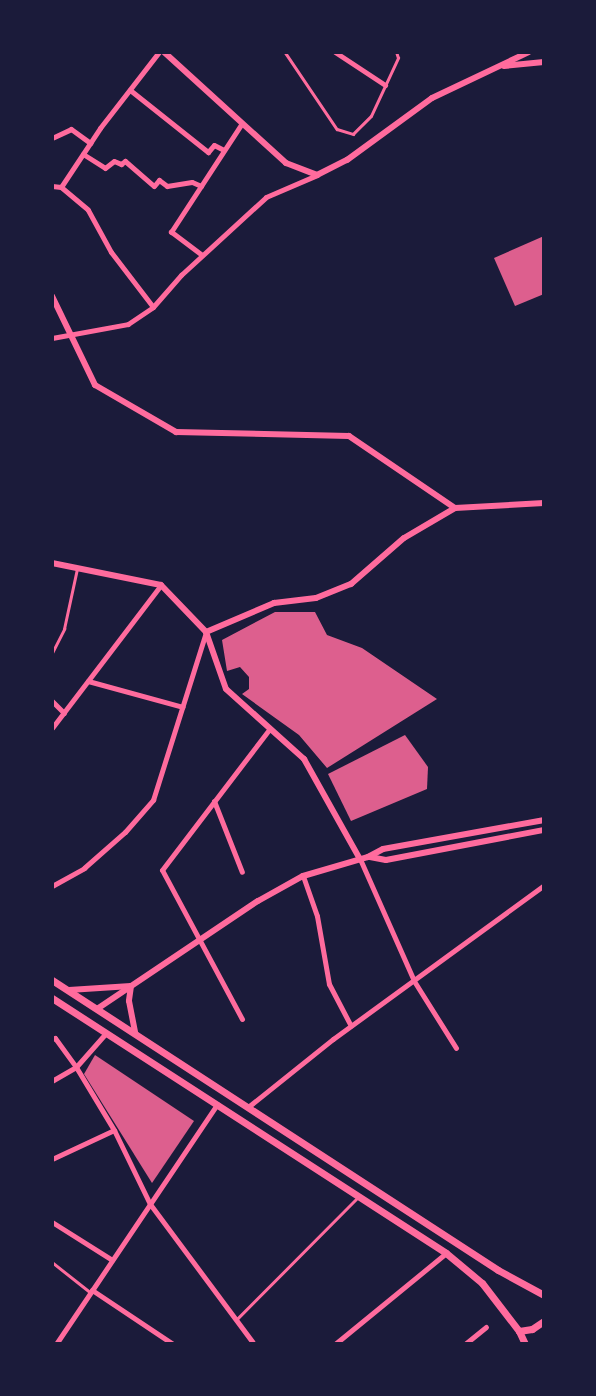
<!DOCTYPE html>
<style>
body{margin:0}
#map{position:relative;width:596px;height:1396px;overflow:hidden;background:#1b1b3a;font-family:"Varela Round",sans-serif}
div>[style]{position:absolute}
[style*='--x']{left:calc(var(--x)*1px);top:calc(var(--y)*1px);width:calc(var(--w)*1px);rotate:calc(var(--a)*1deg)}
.building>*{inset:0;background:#dd5f8e}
.service>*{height:2.5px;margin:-1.25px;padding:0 1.25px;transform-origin:1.25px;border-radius:1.25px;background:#ff6b9d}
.minor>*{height:5px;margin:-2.5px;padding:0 2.5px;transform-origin:2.5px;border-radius:2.5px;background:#ff6b9d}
.tertiary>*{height:6px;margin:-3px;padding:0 3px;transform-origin:3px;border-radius:3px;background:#ff6b9d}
.secondary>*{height:7px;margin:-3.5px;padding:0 3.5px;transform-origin:3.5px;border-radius:3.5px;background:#ff6b9d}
span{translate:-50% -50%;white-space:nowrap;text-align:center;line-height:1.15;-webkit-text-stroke:6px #1b1b3a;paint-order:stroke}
.frame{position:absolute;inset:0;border:54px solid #1b1b3a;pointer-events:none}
</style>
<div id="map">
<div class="building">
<i style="clip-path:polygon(544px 236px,544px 294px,515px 306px,494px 258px)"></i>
<i style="clip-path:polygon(275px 612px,315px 612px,327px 635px,362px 648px,437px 699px,327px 768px,299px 735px,242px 694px,249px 689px,249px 677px,240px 667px,227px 671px,222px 640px)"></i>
<i style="clip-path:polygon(405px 735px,428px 767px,427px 789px,351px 821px,328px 774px)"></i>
<i style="clip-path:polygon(95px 1055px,194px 1121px,152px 1183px,84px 1074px)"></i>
</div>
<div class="service">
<i style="--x:285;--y:52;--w:93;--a:56"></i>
<i style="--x:337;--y:129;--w:17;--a:17"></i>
<i style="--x:353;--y:134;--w:25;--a:-45"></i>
<i style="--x:371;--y:116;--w:64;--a:-65"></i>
<i style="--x:398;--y:58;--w:6;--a:-108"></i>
<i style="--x:52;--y:653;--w:27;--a:-63"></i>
<i style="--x:64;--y:629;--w:61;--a:-77.8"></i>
<i style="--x:52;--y:1262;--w:48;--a:38.3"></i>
<i style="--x:236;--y:1320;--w:172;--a:-45.2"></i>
</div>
<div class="minor">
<i style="--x:335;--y:52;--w:60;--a:33.4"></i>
<i style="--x:130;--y:90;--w:100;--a:38.5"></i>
<i style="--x:208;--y:152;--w:9;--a:-49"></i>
<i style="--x:214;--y:145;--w:11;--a:27"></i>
<i style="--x:52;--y:138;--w:21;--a:-25"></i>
<i style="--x:71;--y:129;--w:24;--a:36"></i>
<i style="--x:83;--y:154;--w:26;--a:32"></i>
<i style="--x:105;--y:168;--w:11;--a:-38"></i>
<i style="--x:114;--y:161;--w:8;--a:23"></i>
<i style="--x:121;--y:164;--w:5;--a:-37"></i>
<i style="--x:125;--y:161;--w:38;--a:41"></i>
<i style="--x:154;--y:186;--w:8;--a:-50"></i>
<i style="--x:159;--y:180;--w:10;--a:37"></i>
<i style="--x:167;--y:186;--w:25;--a:-9"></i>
<i style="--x:192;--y:182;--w:10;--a:24"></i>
<i style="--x:52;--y:186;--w:9;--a:6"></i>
<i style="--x:61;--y:187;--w:71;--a:-56.5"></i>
<i style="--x:100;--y:128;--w:96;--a:-52.2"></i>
<i style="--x:61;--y:187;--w:35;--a:40"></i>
<i style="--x:88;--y:210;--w:48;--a:61.3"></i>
<i style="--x:111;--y:252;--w:69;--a:52.6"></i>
<i style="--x:202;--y:255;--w:39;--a:-143"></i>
<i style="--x:171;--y:232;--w:130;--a:-56.9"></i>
<i style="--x:52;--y:338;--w:77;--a:-10.4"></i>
<i style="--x:128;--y:324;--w:30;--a:-34"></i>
<i style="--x:153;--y:307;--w:43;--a:-48.8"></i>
<i style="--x:181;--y:275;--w:115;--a:-42.5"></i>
<i style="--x:266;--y:197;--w:56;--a:-23.3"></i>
<i style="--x:88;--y:681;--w:98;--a:15.3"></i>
<i style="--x:52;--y:701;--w:17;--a:45"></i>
<i style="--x:52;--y:728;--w:180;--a:-52.7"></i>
<i style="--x:214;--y:801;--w:76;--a:68.5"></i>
<i style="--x:360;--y:859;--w:133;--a:66.1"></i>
<i style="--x:414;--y:981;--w:79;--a:57.9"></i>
<i style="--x:303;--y:876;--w:42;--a:70.7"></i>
<i style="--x:317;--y:916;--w:69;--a:80"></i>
<i style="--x:329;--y:984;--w:47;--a:62.4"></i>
<i style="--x:52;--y:886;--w:37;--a:-29"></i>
<i style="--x:84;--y:868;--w:55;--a:-41.3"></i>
<i style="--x:125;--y:832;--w:43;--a:-48.8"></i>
<i style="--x:153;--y:800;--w:176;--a:-72.5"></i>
<i style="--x:242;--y:1019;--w:169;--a:-118.2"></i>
<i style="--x:162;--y:870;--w:178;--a:-52.7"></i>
<i style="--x:106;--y:1033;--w:45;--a:131.4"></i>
<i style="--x:76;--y:1067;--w:74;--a:58.9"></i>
<i style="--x:114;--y:1130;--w:82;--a:64.1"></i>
<i style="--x:150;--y:1204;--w:174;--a:53.4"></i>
<i style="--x:52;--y:1039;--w:3;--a:-18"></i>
<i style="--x:55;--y:1038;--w:36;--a:54"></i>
<i style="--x:76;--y:1067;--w:28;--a:150"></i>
<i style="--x:248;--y:1107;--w:109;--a:-38.7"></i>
<i style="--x:333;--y:1039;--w:261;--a:-36.1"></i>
<i style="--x:52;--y:1159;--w:68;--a:-25.1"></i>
<i style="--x:52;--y:1222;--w:71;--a:32.3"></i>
<i style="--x:92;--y:1290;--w:97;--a:33.7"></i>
<i style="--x:56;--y:1344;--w:289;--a:-56.1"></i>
<i style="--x:335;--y:1344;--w:144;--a:-39.3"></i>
<i style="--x:465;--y:1344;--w:27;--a:-39"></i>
</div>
<div class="tertiary">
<i style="--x:164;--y:52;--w:165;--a:42.3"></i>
<i style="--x:286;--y:163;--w:33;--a:21"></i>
<i style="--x:317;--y:175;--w:34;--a:-27"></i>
<i style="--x:347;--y:160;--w:105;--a:-36.1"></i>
<i style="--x:432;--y:98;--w:107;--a:-25.4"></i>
<i style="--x:504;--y:66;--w:40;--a:-5.7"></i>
<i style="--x:52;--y:296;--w:99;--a:64.2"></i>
<i style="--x:95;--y:385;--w:94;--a:30.1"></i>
<i style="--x:176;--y:432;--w:173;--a:1.3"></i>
<i style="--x:349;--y:436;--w:128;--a:34.2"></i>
<i style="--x:52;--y:563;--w:111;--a:11.4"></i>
<i style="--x:161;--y:585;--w:65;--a:46.2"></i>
<i style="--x:206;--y:632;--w:60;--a:70.7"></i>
<i style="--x:226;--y:689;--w:105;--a:41.9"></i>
<i style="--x:304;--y:759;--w:115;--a:60.8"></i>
<i style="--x:206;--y:632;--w:74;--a:-23.1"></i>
<i style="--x:274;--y:603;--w:42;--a:-6.8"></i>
<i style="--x:316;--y:598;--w:38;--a:-22"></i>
<i style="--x:351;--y:584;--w:70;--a:-41"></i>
<i style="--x:404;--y:538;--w:59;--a:-30.5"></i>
<i style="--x:455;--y:508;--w:89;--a:-3.2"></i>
<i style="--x:370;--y:857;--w:16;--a:11"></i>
<i style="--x:386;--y:860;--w:161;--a:-10.8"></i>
<i style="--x:69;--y:990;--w:62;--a:-3.7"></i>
<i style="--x:131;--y:986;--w:15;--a:98"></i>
<i style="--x:129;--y:1001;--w:33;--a:79"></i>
<i style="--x:97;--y:1009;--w:194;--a:-33.9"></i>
<i style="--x:258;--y:901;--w:51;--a:-29.1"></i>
<i style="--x:303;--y:876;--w:68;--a:-16.3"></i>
<i style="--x:368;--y:857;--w:17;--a:-28"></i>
<i style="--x:383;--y:849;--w:164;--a:-10.2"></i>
</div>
<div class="secondary">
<i style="--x:52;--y:980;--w:532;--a:33.03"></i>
<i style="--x:498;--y:1270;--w:52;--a:28.5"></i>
<i style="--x:52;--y:998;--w:469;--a:32.9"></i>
<i style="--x:446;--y:1253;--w:47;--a:39.8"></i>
<i style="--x:482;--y:1283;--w:61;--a:52.4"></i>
<i style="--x:519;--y:1331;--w:14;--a:65"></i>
<i style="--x:519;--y:1331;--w:13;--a:-9"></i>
<i style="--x:532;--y:1329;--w:14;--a:-34"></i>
</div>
<div class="frame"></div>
</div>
